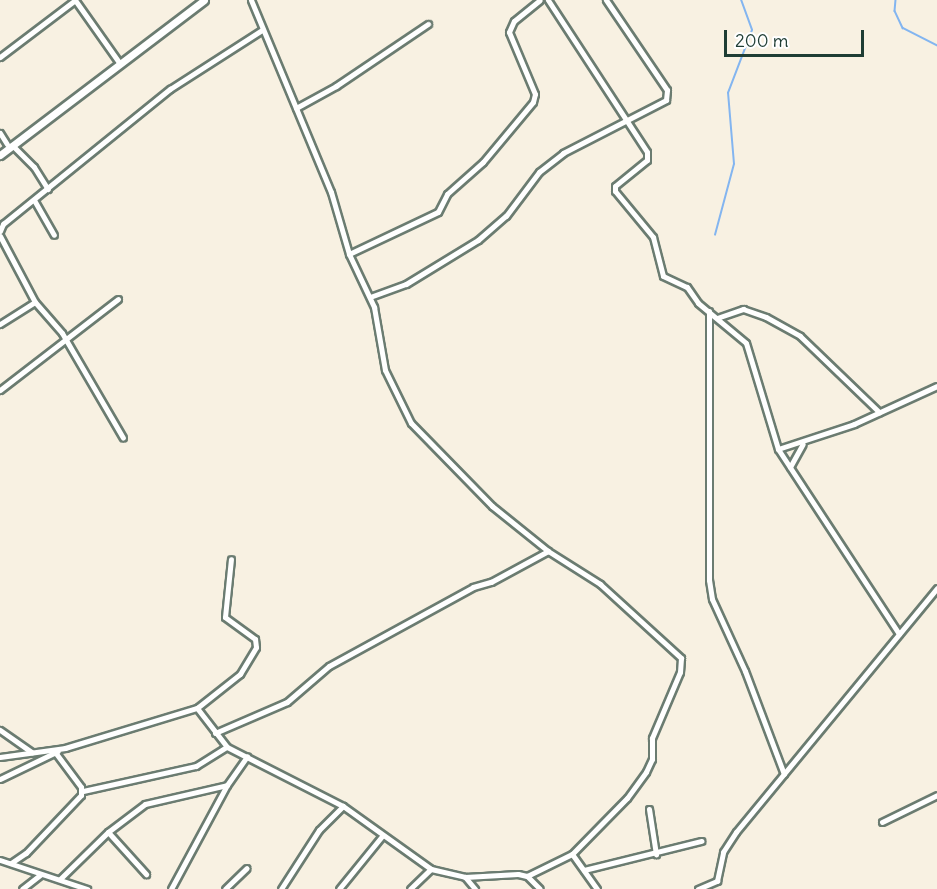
<!DOCTYPE html>
<style>
body{margin:0}
#map{position:relative;width:937px;height:889px;overflow:hidden;background:#f8f1e2;font-family:Delius,sans-serif}
div>[style]{position:absolute}
[style*='--x']{left:calc(var(--x)*1px);top:calc(var(--y)*1px);width:calc(var(--w)*1px);rotate:calc(var(--a)*1deg)}
.stream>*{height:1.5px;margin:-0.75px;padding:0 0.75px;transform-origin:0.75px;border-radius:0.75px;background:#83b5f0}
.roads{filter:drop-shadow(2px 0 #6b7c71) drop-shadow(-2px 0 #6b7c71) drop-shadow(0 2px #6b7c71) drop-shadow(0 -2px #6b7c71)}
.minor>*{height:5px;margin:-2.5px;padding:0 2.5px;transform-origin:2.5px;border-radius:2.5px;background:#fff}
.major>*{height:7px;margin:-3.5px;padding:0 3.5px;transform-origin:3.5px;border-radius:3.5px;background:#fff}
span{translate:-50% -50%;white-space:nowrap;text-align:center;line-height:1.15;-webkit-text-stroke:5px #fff;paint-order:stroke}
.scale{position:absolute;left:724px;top:30px;width:140px;height:27px;box-sizing:border-box;border:3px solid #1f3d34;border-top:0;padding-left:8px;font-size:18px;line-height:21px;white-space:nowrap;color:#1f3d34;-webkit-text-stroke:4px #fff;paint-order:stroke}
</style>
<div id="map">
<div class="stream">
<i style="--x:896;--y:0;--w:11;--a:95"></i>
<i style="--x:895;--y:11;--w:19;--a:65"></i>
<i style="--x:903;--y:28;--w:38;--a:27"></i>
<i style="--x:715;--y:235;--w:73;--a:-75"></i>
<i style="--x:734;--y:164;--w:71;--a:-94.8"></i>
<i style="--x:728;--y:93;--w:67;--a:-69.1"></i>
<i style="--x:752;--y:30;--w:32;--a:-110"></i>
</div>
<div class="roads">
<div class="minor">
<i style="--x:75;--y:0;--w:75;--a:54.8"></i>
<i style="--x:251;--y:0;--w:208;--a:67.4"></i>
<i style="--x:331;--y:192;--w:65;--a:73.8"></i>
<i style="--x:349;--y:254;--w:59;--a:64.7"></i>
<i style="--x:374;--y:307;--w:64;--a:80.1"></i>
<i style="--x:385;--y:370;--w:59;--a:63.9"></i>
<i style="--x:411;--y:423;--w:116;--a:45.7"></i>
<i style="--x:492;--y:506;--w:72;--a:38.8"></i>
<i style="--x:548;--y:551;--w:62;--a:32.4"></i>
<i style="--x:600;--y:584;--w:110;--a:42.4"></i>
<i style="--x:681;--y:658;--w:14;--a:94"></i>
<i style="--x:680;--y:672;--w:72;--a:113"></i>
<i style="--x:652;--y:738;--w:21;--a:90"></i>
<i style="--x:652;--y:759;--w:14;--a:115"></i>
<i style="--x:646;--y:772;--w:32;--a:126"></i>
<i style="--x:627;--y:798;--w:78;--a:134.5"></i>
<i style="--x:572;--y:854;--w:50;--a:153.9"></i>
<i style="--x:548;--y:0;--w:181;--a:56.9"></i>
<i style="--x:647;--y:152;--w:8;--a:90"></i>
<i style="--x:647;--y:160;--w:41;--a:140.9"></i>
<i style="--x:615;--y:186;--w:5;--a:90"></i>
<i style="--x:615;--y:191;--w:60;--a:50.4"></i>
<i style="--x:653;--y:237;--w:40;--a:75.6"></i>
<i style="--x:663;--y:276;--w:26;--a:25"></i>
<i style="--x:687;--y:287;--w:19;--a:55"></i>
<i style="--x:698;--y:303;--w:62;--a:39.8"></i>
<i style="--x:746;--y:343;--w:111;--a:73.2"></i>
<i style="--x:778;--y:449;--w:221;--a:56.8"></i>
<i style="--x:0;--y:57;--w:94;--a:-37.2"></i>
<i style="--x:296;--y:108;--w:46;--a:-28.8"></i>
<i style="--x:336;--y:86;--w:111;--a:-34"></i>
<i style="--x:0;--y:133;--w:13;--a:58"></i>
<i style="--x:12;--y:145;--w:31;--a:45"></i>
<i style="--x:34;--y:167;--w:26;--a:58"></i>
<i style="--x:34;--y:200;--w:40;--a:60.3"></i>
<i style="--x:0;--y:231;--w:8;--a:-67"></i>
<i style="--x:3;--y:224;--w:215;--a:-39"></i>
<i style="--x:170;--y:89;--w:109;--a:-32.7"></i>
<i style="--x:0;--y:236;--w:75;--a:62.1"></i>
<i style="--x:35;--y:302;--w:41;--a:48.9"></i>
<i style="--x:62;--y:333;--w:121;--a:59.8"></i>
<i style="--x:349;--y:254;--w:98;--a:-25.3"></i>
<i style="--x:438;--y:212;--w:20;--a:-63"></i>
<i style="--x:447;--y:194;--w:48;--a:-41.6"></i>
<i style="--x:483;--y:162;--w:78;--a:-50.2"></i>
<i style="--x:533;--y:102;--w:8;--a:-76"></i>
<i style="--x:535;--y:94;--w:67;--a:-112.8"></i>
<i style="--x:509;--y:32;--w:12;--a:-66"></i>
<i style="--x:514;--y:21;--w:33;--a:-39"></i>
<i style="--x:370;--y:297;--w:38;--a:-20"></i>
<i style="--x:406;--y:284;--w:84;--a:-31.4"></i>
<i style="--x:478;--y:240;--w:37;--a:-41"></i>
<i style="--x:506;--y:216;--w:55;--a:-53.1"></i>
<i style="--x:539;--y:172;--w:31;--a:-38"></i>
<i style="--x:563;--y:153;--w:116;--a:-27.2"></i>
<i style="--x:666;--y:100;--w:10;--a:-84"></i>
<i style="--x:667;--y:90;--w:109;--a:-124.1"></i>
<i style="--x:709;--y:311;--w:269;--a:90"></i>
<i style="--x:709;--y:580;--w:19;--a:81"></i>
<i style="--x:712;--y:599;--w:79;--a:65.4"></i>
<i style="--x:745;--y:671;--w:110;--a:69.3"></i>
<i style="--x:717;--y:318;--w:28;--a:-19"></i>
<i style="--x:743;--y:309;--w:24;--a:19"></i>
<i style="--x:766;--y:317;--w:39;--a:29"></i>
<i style="--x:800;--y:336;--w:110;--a:43.9"></i>
<i style="--x:0;--y:324;--w:41;--a:-32.2"></i>
<i style="--x:0;--y:390;--w:149;--a:-37.6"></i>
<i style="--x:778;--y:449;--w:80;--a:-18.2"></i>
<i style="--x:854;--y:424;--w:91;--a:-24.6"></i>
<i style="--x:790;--y:467;--w:26;--a:-61"></i>
<i style="--x:197;--y:708;--w:55;--a:-38.3"></i>
<i style="--x:240;--y:674;--w:31;--a:-59"></i>
<i style="--x:256;--y:647;--w:8;--a:-97"></i>
<i style="--x:255;--y:639;--w:37;--a:-144"></i>
<i style="--x:225;--y:617;--w:58;--a:-84.1"></i>
<i style="--x:0;--y:730;--w:39;--a:35"></i>
<i style="--x:215;--y:733;--w:78;--a:-23.3"></i>
<i style="--x:287;--y:702;--w:55;--a:-40.6"></i>
<i style="--x:329;--y:666;--w:164;--a:-28.7"></i>
<i style="--x:473;--y:587;--w:19;--a:-16"></i>
<i style="--x:491;--y:582;--w:65;--a:-28.5"></i>
<i style="--x:0;--y:757;--w:66;--a:-7.9"></i>
<i style="--x:65;--y:748;--w:138;--a:-16.9"></i>
<i style="--x:197;--y:708;--w:49;--a:52.4"></i>
<i style="--x:227;--y:747;--w:130;--a:27"></i>
<i style="--x:343;--y:806;--w:108;--a:35.6"></i>
<i style="--x:431;--y:869;--w:35;--a:13"></i>
<i style="--x:465;--y:877;--w:53;--a:-3.2"></i>
<i style="--x:518;--y:874;--w:9;--a:13"></i>
<i style="--x:527;--y:876;--w:18;--a:45"></i>
<i style="--x:0;--y:779;--w:64;--a:-25.8"></i>
<i style="--x:83;--y:791;--w:116;--a:-12.5"></i>
<i style="--x:196;--y:766;--w:36;--a:-32"></i>
<i style="--x:649;--y:809;--w:46;--a:81.2"></i>
<i style="--x:882;--y:822;--w:61;--a:-26.1"></i>
<i style="--x:108;--y:832;--w:57;--a:47.9"></i>
<i style="--x:572;--y:854;--w:43;--a:54.5"></i>
<i style="--x:0;--y:860;--w:92;--a:18.4"></i>
<i style="--x:11;--y:863;--w:18;--a:-34"></i>
<i style="--x:26;--y:853;--w:80;--a:-46.5"></i>
<i style="--x:81;--y:795;--w:8;--a:-90"></i>
<i style="--x:81;--y:787;--w:44;--a:-126.6"></i>
<i style="--x:584;--y:870;--w:121;--a:-13.9"></i>
<i style="--x:465;--y:877;--w:16;--a:50"></i>
<i style="--x:60;--y:879;--w:67;--a:-44.4"></i>
<i style="--x:108;--y:832;--w:46;--a:-37.1"></i>
<i style="--x:145;--y:804;--w:84;--a:-13"></i>
<i style="--x:22;--y:889;--w:24;--a:-38"></i>
<i style="--x:171;--y:889;--w:118;--a:-61.7"></i>
<i style="--x:227;--y:785;--w:35;--a:-55"></i>
<i style="--x:225;--y:889;--w:30;--a:-44"></i>
<i style="--x:281;--y:889;--w:70;--a:-57.2"></i>
<i style="--x:319;--y:830;--w:34;--a:-45"></i>
<i style="--x:339;--y:889;--w:68;--a:-50.9"></i>
<i style="--x:410;--y:889;--w:29;--a:-44"></i>
<i style="--x:698;--y:889;--w:21;--a:-23"></i>
<i style="--x:717;--y:881;--w:30;--a:-78"></i>
<i style="--x:723;--y:852;--w:24;--a:-57"></i>
<i style="--x:736;--y:832;--w:316;--a:-50.5"></i>
</div>
<div class="major">
<i style="--x:0;--y:155;--w:256;--a:-37.2"></i>
</div>
</div>
<div class="scale">200 m</div>
</div>
